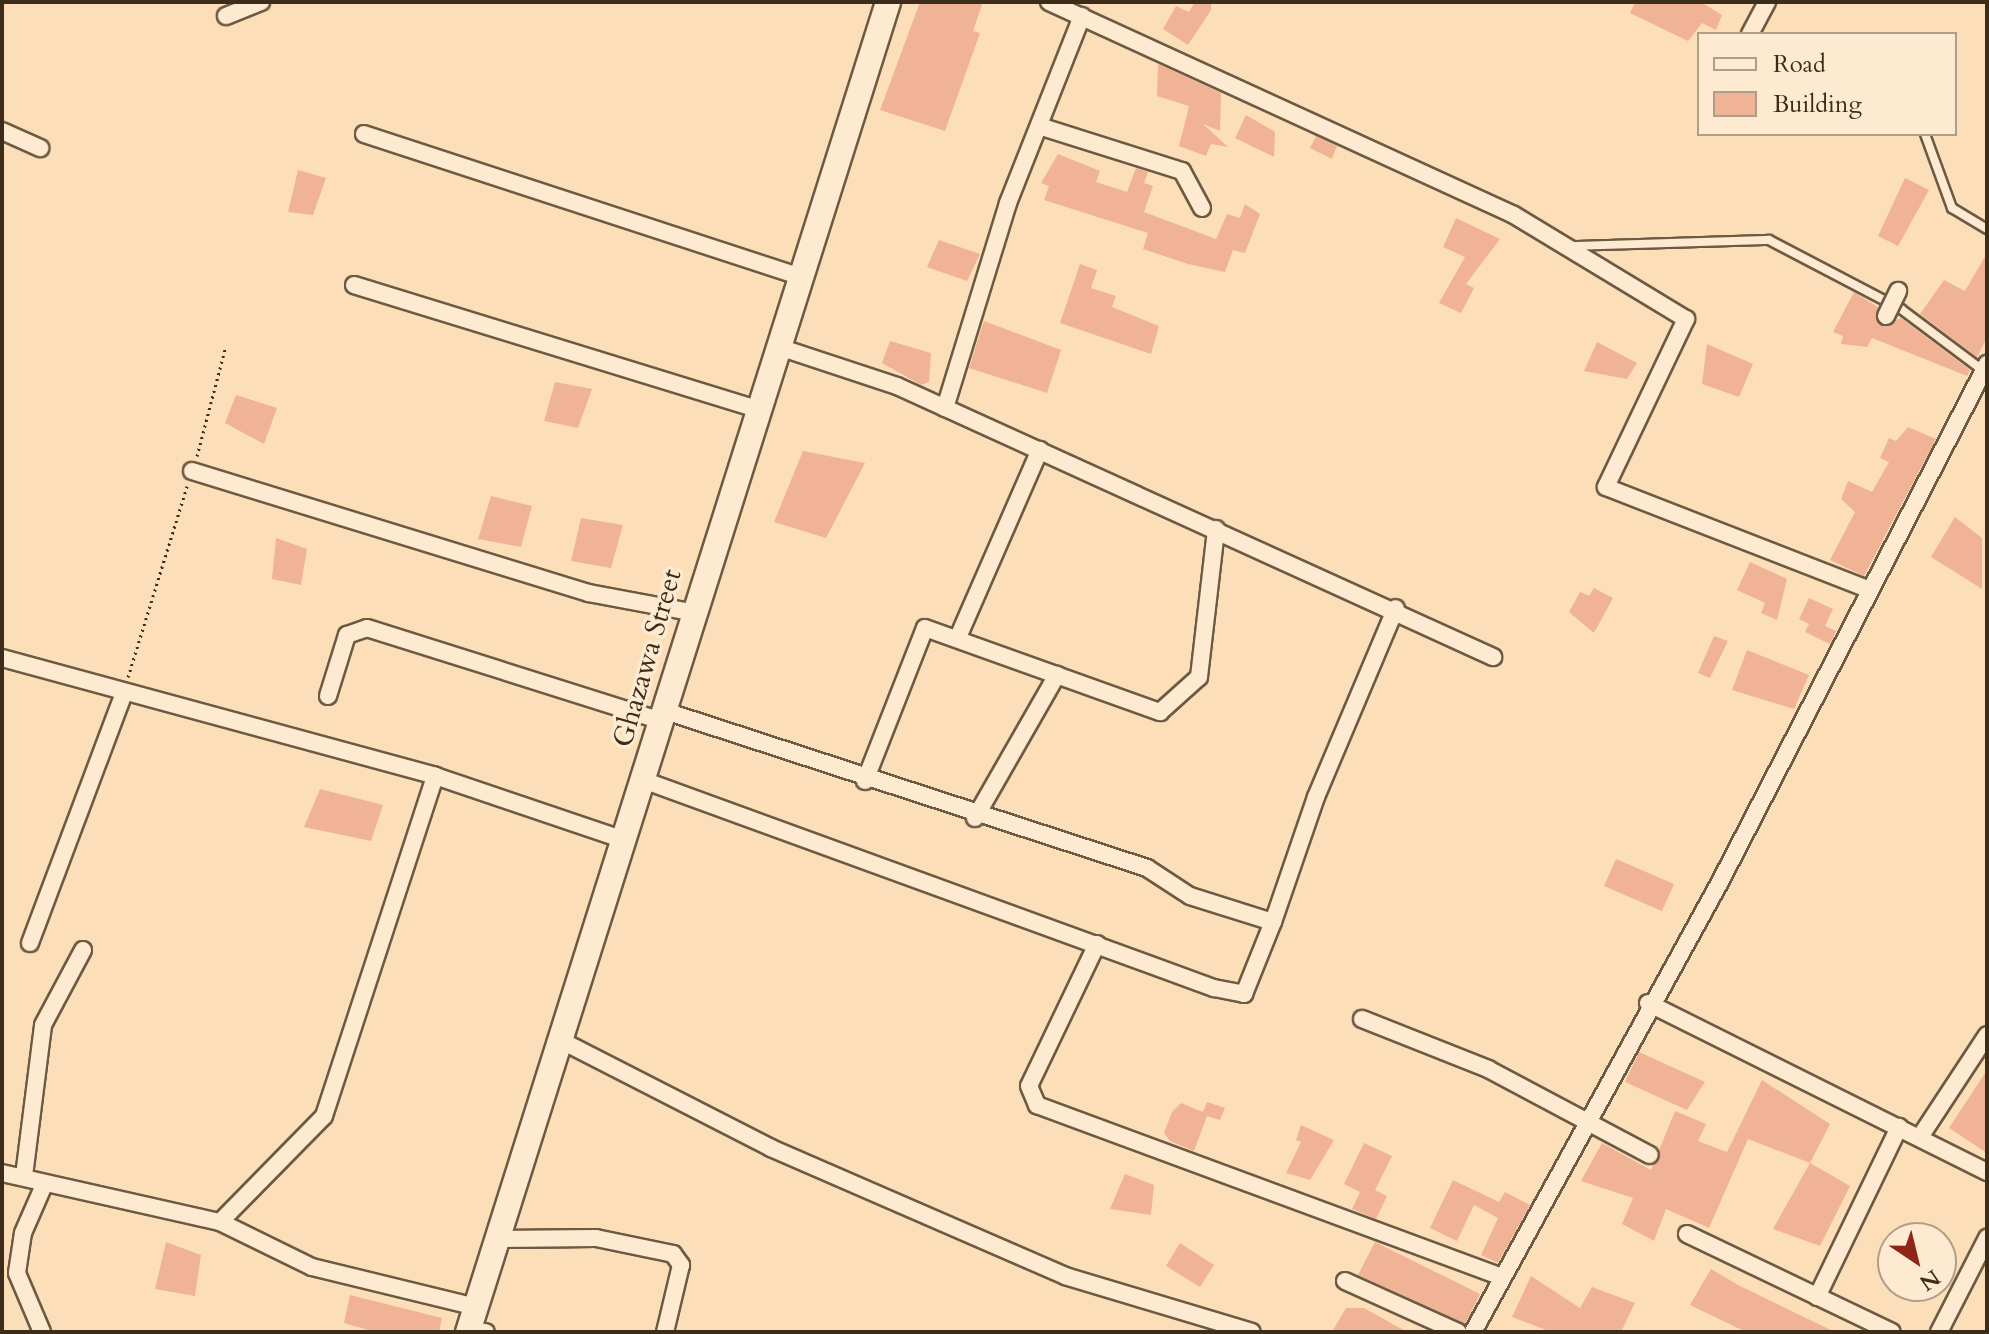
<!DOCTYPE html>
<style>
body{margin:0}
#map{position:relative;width:1989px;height:1334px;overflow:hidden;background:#fcdfb8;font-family:Cardo,serif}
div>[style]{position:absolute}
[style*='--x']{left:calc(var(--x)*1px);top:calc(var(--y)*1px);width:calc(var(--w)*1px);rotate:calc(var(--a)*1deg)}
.building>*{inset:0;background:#f0b395}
.path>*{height:3px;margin-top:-1.5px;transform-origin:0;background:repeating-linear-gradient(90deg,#3c2d1b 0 2px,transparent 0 6px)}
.roads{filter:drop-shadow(2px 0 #6c5a42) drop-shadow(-2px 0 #6c5a42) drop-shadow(0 2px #6c5a42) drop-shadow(0 -2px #6c5a42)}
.service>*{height:8px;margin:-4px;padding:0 4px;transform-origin:4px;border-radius:4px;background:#fdead1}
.minor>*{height:16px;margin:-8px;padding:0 8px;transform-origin:8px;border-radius:8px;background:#fdead1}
.secondary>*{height:24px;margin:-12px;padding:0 12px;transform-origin:12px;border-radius:12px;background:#fdead1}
.bridges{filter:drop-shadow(2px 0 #6c5a42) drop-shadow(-2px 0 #6c5a42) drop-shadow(0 2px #6c5a42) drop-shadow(0 -2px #6c5a42)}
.minor-bridge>*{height:16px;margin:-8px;padding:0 8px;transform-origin:8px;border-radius:8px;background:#fdead1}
span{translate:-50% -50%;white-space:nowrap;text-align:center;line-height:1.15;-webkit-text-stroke:7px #fdead1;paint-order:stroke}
.street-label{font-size:28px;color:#3c2d1b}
.frame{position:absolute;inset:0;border:4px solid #3c2d1b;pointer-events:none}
.legend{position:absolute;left:1697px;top:32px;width:260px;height:104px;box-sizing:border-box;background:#fdead1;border:2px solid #b09e88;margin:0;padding:10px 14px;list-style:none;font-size:24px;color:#3c2d1b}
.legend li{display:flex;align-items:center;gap:16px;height:40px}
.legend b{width:40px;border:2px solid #b09e88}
.north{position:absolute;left:1877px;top:1222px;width:80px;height:80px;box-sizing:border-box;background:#fdead1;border:2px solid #b09e88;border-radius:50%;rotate:145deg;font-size:22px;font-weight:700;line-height:32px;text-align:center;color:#3c2d1b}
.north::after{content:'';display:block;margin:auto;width:28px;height:36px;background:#8f2418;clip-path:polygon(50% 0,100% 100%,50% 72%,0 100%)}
</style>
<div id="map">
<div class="building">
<i style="clip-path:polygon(920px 2px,983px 2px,973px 31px,980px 33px,945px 131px,880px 110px)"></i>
<i style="clip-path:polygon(1195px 2px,1211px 2px,1211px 10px,1188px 45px,1163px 29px,1176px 6px,1189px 12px)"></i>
<i style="clip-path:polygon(1635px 2px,1701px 2px,1722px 15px,1716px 30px,1702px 23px,1688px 41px,1630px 13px)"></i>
<i style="clip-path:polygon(1158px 64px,1221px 93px,1220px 131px,1203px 124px,1228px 147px,1211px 144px,1206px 156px,1179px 146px,1189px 106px,1157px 96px)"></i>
<i style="clip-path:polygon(1246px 115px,1275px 132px,1274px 157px,1235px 138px)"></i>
<i style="clip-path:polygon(1316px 136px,1337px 146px,1332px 159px,1310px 148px)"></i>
<i style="clip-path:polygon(1058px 154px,1100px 171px,1096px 182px,1127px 192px,1136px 168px,1148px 172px,1144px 183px,1153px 186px,1144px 212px,1216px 239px,1227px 214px,1240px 218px,1245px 204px,1260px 214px,1245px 253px,1233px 250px,1225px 272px,1188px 264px,1143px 249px,1148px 233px,1044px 200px,1049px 186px,1041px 183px)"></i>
<i style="clip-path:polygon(298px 170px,326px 178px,313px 215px,288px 212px)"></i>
<i style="clip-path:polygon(1905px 178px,1929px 190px,1898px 246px,1878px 236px)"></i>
<i style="clip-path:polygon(1456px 218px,1500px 239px,1466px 284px,1474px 288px,1461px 313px,1439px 303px,1465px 257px,1443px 247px)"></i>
<i style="clip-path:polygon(939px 240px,980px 254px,967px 281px,927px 267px)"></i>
<i style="clip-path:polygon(1987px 253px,1987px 338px,1977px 357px,1920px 314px,1944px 280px,1965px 291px)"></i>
<i style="clip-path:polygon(1080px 264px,1097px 270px,1091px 288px,1116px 296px,1112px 307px,1159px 326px,1151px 354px,1060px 323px)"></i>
<i style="clip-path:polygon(1854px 292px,1878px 307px,1881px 325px,1901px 318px,1970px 370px,1967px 376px,1872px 338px,1867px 347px,1841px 344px,1843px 336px,1833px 332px)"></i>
<i style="clip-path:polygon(984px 321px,1061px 350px,1047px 393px,969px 368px)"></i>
<i style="clip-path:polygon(890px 341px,931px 353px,929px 382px,921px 385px,882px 363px)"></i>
<i style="clip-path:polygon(1597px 342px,1637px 363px,1627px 379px,1584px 371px)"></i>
<i style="clip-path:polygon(1707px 344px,1753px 364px,1739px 397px,1702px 384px)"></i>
<i style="clip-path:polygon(555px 382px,592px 389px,578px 428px,544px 421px)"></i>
<i style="clip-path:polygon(236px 395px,277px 408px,264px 444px,225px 423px)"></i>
<i style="clip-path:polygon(1908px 427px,1936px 439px,1864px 576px,1830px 560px,1855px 512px,1841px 499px,1848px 481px,1872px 492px,1889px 462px,1880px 458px,1889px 438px,1896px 441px)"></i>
<i style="clip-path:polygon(803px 451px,865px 463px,826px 538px,774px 522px)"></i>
<i style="clip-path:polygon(491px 496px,532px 506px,521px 547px,478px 539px)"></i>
<i style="clip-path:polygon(1955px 517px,1982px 538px,1982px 589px,1931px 557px)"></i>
<i style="clip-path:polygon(581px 518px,623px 525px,611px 568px,571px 561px)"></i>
<i style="clip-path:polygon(276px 538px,307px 549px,301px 585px,272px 579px)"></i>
<i style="clip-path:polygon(1750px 562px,1787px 579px,1777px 620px,1761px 613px,1765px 603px,1737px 590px)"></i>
<i style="clip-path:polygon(1594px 588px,1613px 598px,1594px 633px,1569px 612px,1580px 592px,1589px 596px)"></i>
<i style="clip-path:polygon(1809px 598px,1833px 609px,1825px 626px,1836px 631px,1830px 644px,1805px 632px,1809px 624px,1799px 619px)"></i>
<i style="clip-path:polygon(1714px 636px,1728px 641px,1710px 678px,1698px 673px)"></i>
<i style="clip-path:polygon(1747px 650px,1809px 675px,1794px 709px,1732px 690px)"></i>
<i style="clip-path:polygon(320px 789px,383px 805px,371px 841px,304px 827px)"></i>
<i style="clip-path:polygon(1616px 859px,1674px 884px,1662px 911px,1604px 886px)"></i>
<i style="clip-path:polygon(1639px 1052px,1705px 1082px,1687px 1110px,1625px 1082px)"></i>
<i style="clip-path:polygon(1987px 1070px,1987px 1153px,1949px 1128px)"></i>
<i style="clip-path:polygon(1762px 1080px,1830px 1124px,1810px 1163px,1748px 1139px,1709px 1228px,1666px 1209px,1654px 1241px,1622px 1224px,1633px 1198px,1581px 1181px,1602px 1143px,1651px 1170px,1675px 1111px,1706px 1124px,1698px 1141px,1727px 1152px)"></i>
<i style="clip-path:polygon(1207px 1102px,1225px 1108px,1220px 1120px,1207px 1116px,1194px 1151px,1170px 1141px,1164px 1133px,1172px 1112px,1181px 1103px,1203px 1112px)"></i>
<i style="clip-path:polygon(1301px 1125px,1334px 1140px,1310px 1180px,1286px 1173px,1301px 1142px,1296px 1140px)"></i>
<i style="clip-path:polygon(1364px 1143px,1392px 1156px,1375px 1190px,1387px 1196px,1376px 1219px,1352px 1209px,1360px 1192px,1344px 1184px)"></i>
<i style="clip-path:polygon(1810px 1163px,1850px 1186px,1820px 1246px,1773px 1229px)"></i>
<i style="clip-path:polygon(1125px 1174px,1154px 1185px,1151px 1215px,1110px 1209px)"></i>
<i style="clip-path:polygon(1453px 1180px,1499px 1202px,1505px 1192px,1530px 1205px,1498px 1263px,1481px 1255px,1498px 1218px,1474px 1205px,1457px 1241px,1430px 1228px)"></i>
<i style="clip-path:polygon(166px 1242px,201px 1255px,195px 1296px,155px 1289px)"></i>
<i style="clip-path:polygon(1375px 1242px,1480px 1294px,1465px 1324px,1358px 1275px)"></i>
<i style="clip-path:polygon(1180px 1243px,1214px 1265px,1200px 1287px,1166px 1266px)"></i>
<i style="clip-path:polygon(1711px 1269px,1740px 1286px,1835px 1332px,1746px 1332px,1690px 1305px)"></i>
<i style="clip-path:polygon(1531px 1276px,1580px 1308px,1592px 1287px,1635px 1303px,1621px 1332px,1551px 1332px,1512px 1317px)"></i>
<i style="clip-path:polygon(350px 1295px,442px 1318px,439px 1332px,375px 1332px,344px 1323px)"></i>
<i style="clip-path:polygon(1346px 1308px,1364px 1308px,1407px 1332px,1332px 1332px)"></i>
</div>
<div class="path">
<i style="--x:197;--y:456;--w:111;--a:-75.3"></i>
<i style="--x:128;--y:677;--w:200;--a:-72.8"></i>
</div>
<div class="roads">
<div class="service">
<i style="--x:1925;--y:134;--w:79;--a:70"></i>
<i style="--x:1952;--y:208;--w:41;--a:31"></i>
<i style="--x:1573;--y:246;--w:196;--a:-1.8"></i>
<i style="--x:1769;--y:240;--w:149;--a:27.6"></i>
<i style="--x:1901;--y:309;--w:104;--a:36.8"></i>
</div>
<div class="minor">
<i style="--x:1049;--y:2;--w:511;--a:24.61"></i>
<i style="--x:1514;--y:215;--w:201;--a:31.2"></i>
<i style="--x:1686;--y:319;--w:186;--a:115.5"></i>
<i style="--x:1606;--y:487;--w:280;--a:21.3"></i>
<i style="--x:226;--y:16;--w:38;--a:-22"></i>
<i style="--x:1750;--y:34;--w:36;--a:-62"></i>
<i style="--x:1039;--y:126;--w:150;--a:17.5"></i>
<i style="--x:1182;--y:171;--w:42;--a:61.6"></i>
<i style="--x:2;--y:131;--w:42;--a:24.1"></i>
<i style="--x:364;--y:134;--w:457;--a:18.1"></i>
<i style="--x:354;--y:285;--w:422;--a:17.1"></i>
<i style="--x:776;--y:346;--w:127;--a:18.3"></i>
<i style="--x:897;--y:386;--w:655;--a:24.45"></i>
<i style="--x:945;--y:408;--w:214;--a:-72.9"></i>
<i style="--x:1008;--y:203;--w:201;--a:-68.4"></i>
<i style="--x:192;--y:471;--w:415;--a:17.1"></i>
<i style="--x:589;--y:593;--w:104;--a:10.6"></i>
<i style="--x:959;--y:635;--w:202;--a:-66.4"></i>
<i style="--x:2;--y:658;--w:449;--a:15.2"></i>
<i style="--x:435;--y:776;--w:200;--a:18.7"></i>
<i style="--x:328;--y:696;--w:64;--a:-72.7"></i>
<i style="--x:347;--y:635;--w:21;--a:-19"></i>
<i style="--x:367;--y:628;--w:306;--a:17.5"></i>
<i style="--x:662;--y:710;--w:510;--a:18.04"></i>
<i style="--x:1147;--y:868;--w:51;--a:33.1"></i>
<i style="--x:1190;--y:896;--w:87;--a:17.4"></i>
<i style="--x:1273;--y:922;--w:132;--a:-71"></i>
<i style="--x:1316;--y:797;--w:205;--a:-67.1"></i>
<i style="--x:643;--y:780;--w:608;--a:20.02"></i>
<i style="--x:1214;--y:988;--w:31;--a:11"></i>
<i style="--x:1244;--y:994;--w:78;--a:-68.1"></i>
<i style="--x:865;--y:781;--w:164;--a:-68.6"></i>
<i style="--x:925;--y:628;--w:250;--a:19.7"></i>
<i style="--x:1160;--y:712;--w:52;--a:-41.9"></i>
<i style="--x:1199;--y:677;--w:149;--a:-83.4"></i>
<i style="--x:975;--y:818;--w:165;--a:-60.2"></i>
<i style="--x:30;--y:943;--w:267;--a:-69.4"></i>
<i style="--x:1097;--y:944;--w:157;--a:115.6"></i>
<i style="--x:1029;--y:1086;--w:21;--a:67"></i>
<i style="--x:1037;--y:1105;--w:495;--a:20.3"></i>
<i style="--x:1648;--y:1003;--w:379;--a:26.5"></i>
<i style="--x:1362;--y:1019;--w:136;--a:21.6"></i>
<i style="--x:1488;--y:1069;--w:183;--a:28"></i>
<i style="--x:562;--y:1041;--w:235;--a:27.1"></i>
<i style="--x:771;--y:1148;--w:321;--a:23.5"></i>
<i style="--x:1065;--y:1276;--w:195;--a:16.7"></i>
<i style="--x:1920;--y:1137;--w:122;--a:-56.7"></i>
<i style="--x:2;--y:1173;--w:223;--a:12.7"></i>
<i style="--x:220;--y:1222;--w:102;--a:26.1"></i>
<i style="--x:312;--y:1267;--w:169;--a:13.7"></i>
<i style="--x:24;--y:1176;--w:152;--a:-82.8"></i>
<i style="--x:43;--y:1025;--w:85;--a:-61.9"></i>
<i style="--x:220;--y:1222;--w:148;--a:-45.5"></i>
<i style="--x:324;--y:1116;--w:358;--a:-71.9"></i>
<i style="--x:1687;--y:1234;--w:227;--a:25.6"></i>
<i style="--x:499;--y:1239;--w:97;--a:-0.6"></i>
<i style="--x:596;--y:1238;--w:79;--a:11.7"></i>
<i style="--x:673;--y:1254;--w:14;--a:54"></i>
<i style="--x:681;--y:1265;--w:69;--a:103.4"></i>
<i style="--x:1345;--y:1281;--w:124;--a:24.3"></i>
<i style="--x:1817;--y:1297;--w:189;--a:-64.2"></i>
<i style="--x:469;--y:1330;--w:17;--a:7"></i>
<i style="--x:42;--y:1332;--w:64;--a:-113"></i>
<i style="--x:17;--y:1273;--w:40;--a:-81.5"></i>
<i style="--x:23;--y:1233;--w:52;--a:-66.4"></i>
<i style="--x:1473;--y:1332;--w:513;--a:-61.24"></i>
<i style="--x:1720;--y:882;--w:583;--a:-62.73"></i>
<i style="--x:1939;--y:1332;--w:106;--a:-62.9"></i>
</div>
<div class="secondary">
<i style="--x:468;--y:1332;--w:1395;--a:-72.47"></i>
</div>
</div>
<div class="bridges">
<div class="minor-bridge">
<i style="--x:1886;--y:316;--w:28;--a:-64"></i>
</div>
</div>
<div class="street-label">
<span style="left:647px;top:658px;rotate:-74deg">Ghazawa Street</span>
</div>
<div class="frame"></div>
<ul class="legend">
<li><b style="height:10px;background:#fdead1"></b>Road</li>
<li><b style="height:22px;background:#f0b395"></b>Building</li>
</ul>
<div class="north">N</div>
</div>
